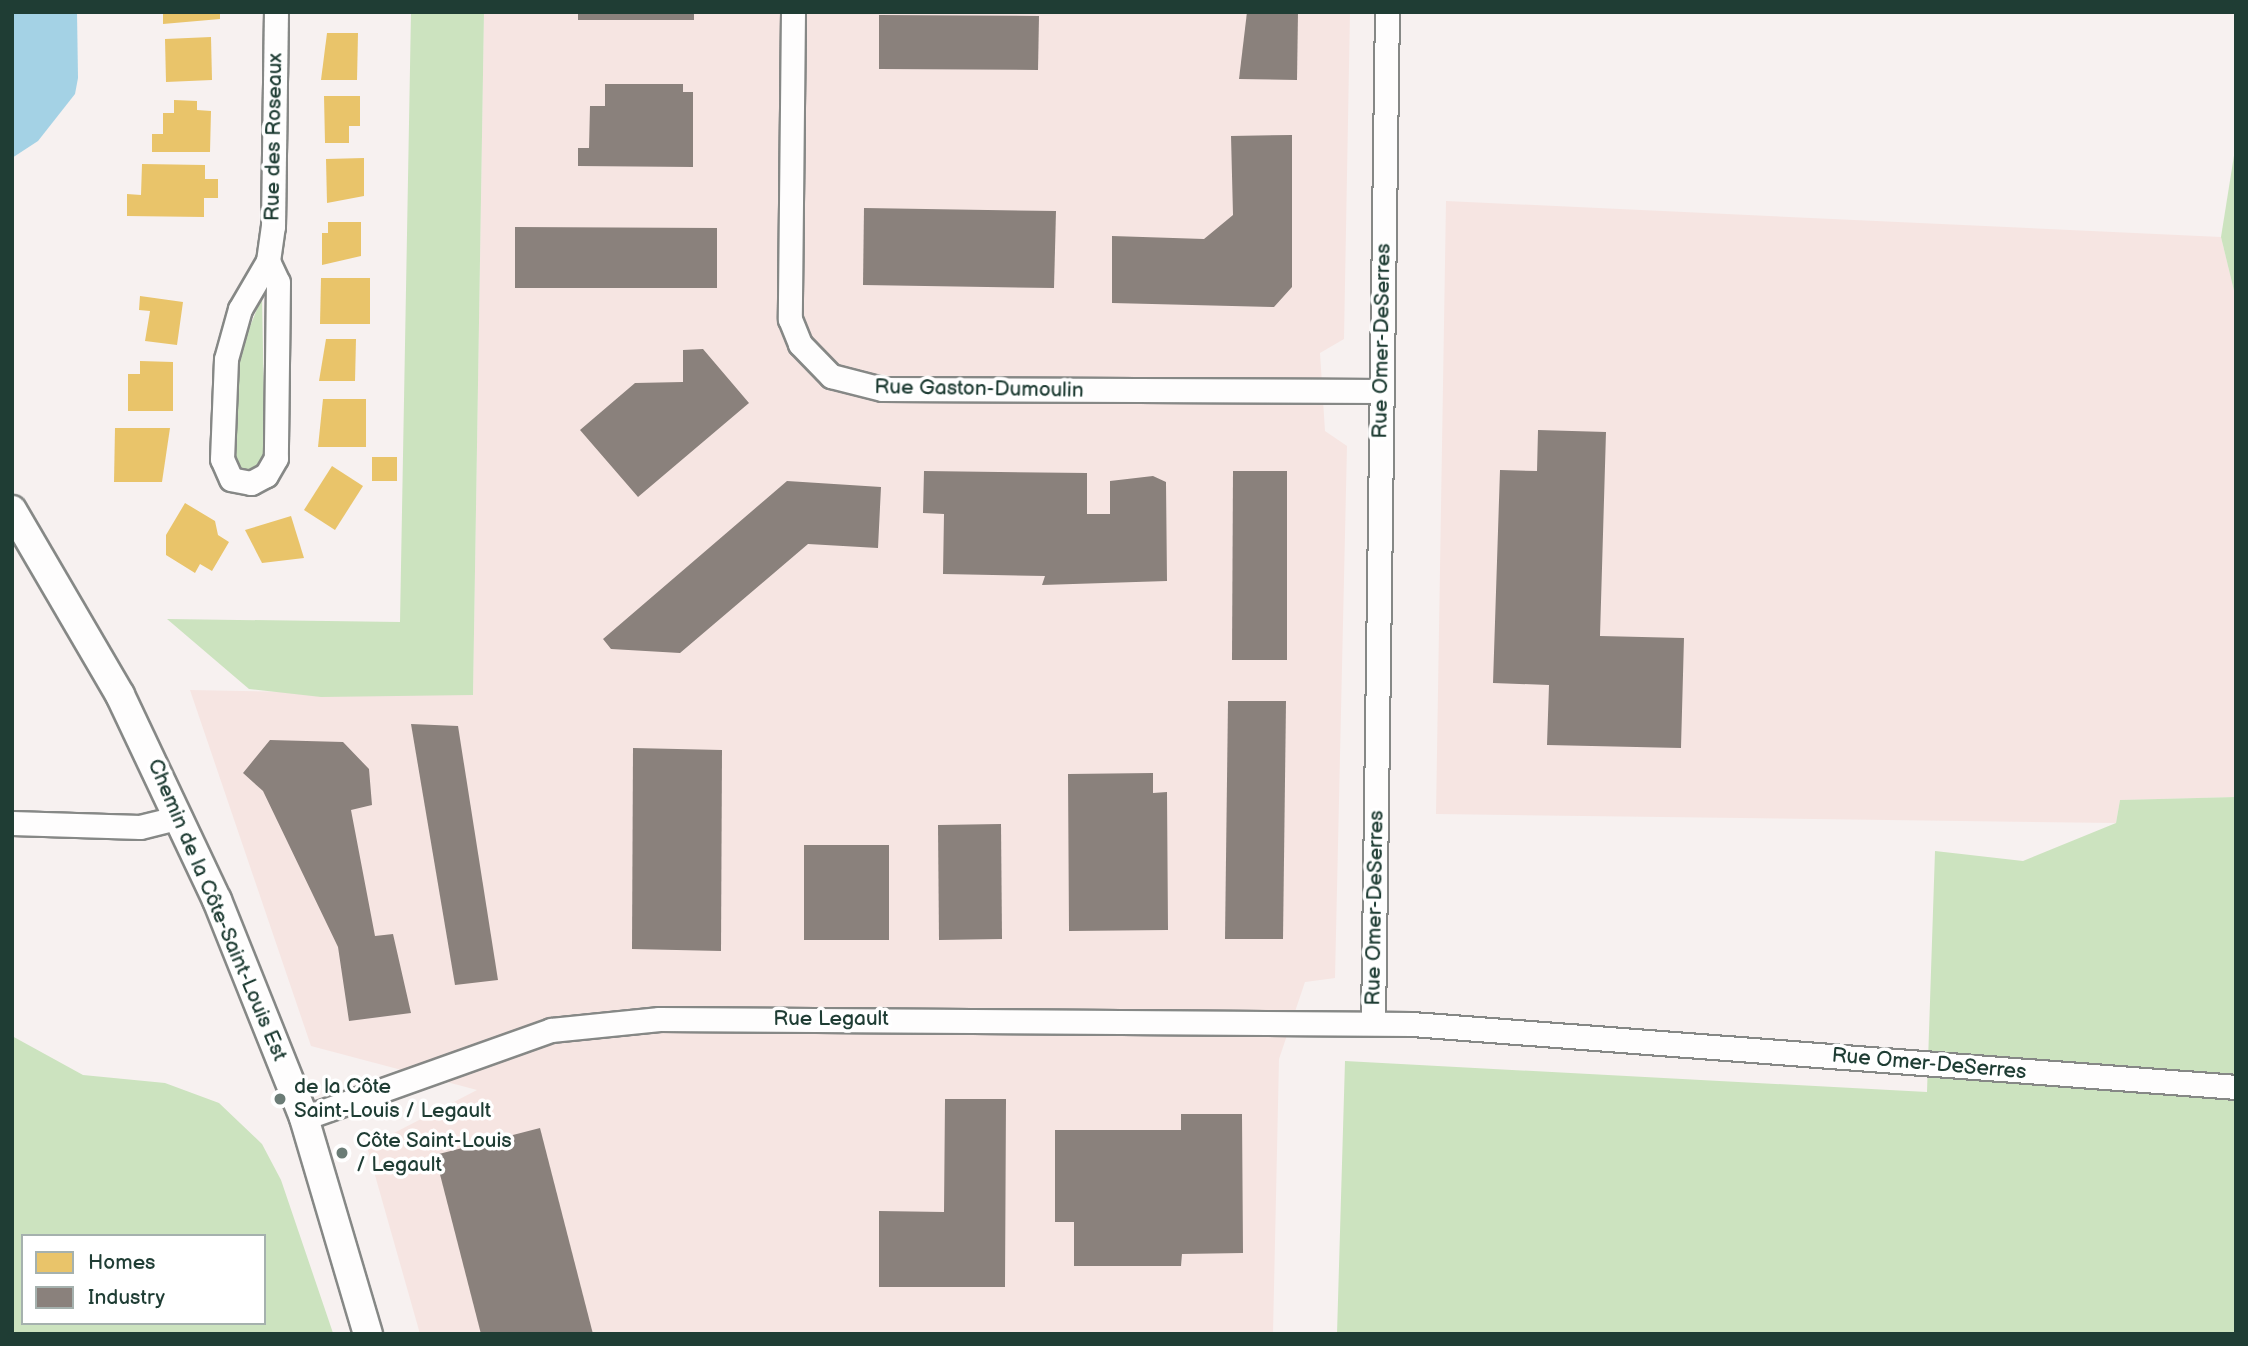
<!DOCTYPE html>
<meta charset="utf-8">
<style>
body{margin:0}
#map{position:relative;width:2248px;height:1346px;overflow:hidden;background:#f7f1f0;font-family:"Balsamiq Sans",sans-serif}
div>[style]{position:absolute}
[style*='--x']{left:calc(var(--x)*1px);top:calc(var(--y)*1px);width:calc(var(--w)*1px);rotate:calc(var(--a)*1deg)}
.built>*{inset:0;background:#f6e5e2}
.green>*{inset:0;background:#cce3bf}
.water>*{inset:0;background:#a4d2e5}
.homes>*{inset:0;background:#e9c46a}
.industry>*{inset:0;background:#8a817c}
.roads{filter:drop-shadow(2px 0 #868886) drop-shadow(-2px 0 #868886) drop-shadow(0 2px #868886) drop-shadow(0 -2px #868886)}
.minor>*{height:23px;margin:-11.5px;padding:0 11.5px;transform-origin:11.5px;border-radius:11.5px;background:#fefdfd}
.tertiary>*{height:28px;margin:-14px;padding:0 14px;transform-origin:14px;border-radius:14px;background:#fefdfd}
.dots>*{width:19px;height:19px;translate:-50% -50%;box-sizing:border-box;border:4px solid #fff;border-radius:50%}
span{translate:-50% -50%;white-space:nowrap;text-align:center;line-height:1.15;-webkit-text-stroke:7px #fff;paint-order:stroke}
.street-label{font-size:21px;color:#1f3d34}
.poi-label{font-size:21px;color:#1f3d34}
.left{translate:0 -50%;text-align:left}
.frame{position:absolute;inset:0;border:14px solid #1f3d34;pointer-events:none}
.legend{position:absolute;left:21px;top:1234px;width:245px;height:91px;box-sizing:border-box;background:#fff;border:2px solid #a5b1ae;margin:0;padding:9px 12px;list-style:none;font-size:21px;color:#1f3d34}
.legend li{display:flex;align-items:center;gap:14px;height:35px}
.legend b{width:35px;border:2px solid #a5b1ae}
</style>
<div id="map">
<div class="built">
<i style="clip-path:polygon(484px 12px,1350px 12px,1344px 339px,1320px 353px,1325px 431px,1347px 446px,1335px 978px,1305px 982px,1279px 1059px,1273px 1334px,420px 1334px,367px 1147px,477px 1090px,311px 1046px,190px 690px,473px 695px)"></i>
<i style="clip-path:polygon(1446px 201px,2221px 237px,2236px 299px,2236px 797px,2120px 800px,2116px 823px,1436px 814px)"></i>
</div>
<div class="green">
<i style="clip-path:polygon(411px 12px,484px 12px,473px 695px,321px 697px,249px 689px,167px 619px,400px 622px)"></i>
<i style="clip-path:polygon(2236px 143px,2236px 299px,2221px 237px)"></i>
<i style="clip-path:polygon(262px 297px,265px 456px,258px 470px,241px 473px,230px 454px,235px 363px)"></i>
<i style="clip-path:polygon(2236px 797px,2236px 1334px,1337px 1334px,1345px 1061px,1927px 1092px,1935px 851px,2023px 861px,2116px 823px,2120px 800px)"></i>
<i style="clip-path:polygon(evenodd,12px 1036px,83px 1075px,165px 1083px,219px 1103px,262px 1144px,281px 1180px,333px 1333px,12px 1334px,12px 1036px,23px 1236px,264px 1236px,264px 1323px,23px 1323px,23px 1236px)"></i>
</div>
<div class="water">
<i style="clip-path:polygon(12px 12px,77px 12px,78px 78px,75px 94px,38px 141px,12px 158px)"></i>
</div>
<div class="homes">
<i style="clip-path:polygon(163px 12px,220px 12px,220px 19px,163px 24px)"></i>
<i style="clip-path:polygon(327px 33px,358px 33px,357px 80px,321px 80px)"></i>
<i style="clip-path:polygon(211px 37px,212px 80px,166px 82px,165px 39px)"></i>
<i style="clip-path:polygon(324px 96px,360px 96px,360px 126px,349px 126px,349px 143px,325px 143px)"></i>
<i style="clip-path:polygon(174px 100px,197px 101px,197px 110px,211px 111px,210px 152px,152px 152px,152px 134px,163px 134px,163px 113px,174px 113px)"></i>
<i style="clip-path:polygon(364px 158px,364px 196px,327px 203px,326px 159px)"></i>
<i style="clip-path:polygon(142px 164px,205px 165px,205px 179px,218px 179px,218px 198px,204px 198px,204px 217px,127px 216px,127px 194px,141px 195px)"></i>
<i style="clip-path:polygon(328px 222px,361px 222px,361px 256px,322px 265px,322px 233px,328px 233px)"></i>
<i style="clip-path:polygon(321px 278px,370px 278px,370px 324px,320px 324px)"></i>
<i style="clip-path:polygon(140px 296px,183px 302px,177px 345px,145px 341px,150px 311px,139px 310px)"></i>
<i style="clip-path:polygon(326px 339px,356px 339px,355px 381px,319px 381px)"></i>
<i style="clip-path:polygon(140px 361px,173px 362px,173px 411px,128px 411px,128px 374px,140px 374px)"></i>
<i style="clip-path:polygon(323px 399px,366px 399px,366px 447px,318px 447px)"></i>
<i style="clip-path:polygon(115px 428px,170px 428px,162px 482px,114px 482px)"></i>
<i style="clip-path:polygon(372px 457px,397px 457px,397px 481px,372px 481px)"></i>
<i style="clip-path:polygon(332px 466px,363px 486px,335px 530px,304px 510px)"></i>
<i style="clip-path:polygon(185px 503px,215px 521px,218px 535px,229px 542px,212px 571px,200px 564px,195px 573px,166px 555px,166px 535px)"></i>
<i style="clip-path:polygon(291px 516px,304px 558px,262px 563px,245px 530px)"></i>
</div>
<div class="industry">
<i style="clip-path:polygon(578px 12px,694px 12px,694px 20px,578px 20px)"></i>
<i style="clip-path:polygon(1247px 12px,1298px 12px,1297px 80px,1239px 79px)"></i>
<i style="clip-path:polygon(879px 15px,1039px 16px,1038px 70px,879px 69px)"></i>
<i style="clip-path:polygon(605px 84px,683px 84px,683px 92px,693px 92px,693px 167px,578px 166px,578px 148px,589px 148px,590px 106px,605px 106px)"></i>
<i style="clip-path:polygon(1292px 135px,1292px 287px,1274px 307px,1112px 303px,1112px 236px,1204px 239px,1233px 215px,1231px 136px)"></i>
<i style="clip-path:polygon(864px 208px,1056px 211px,1054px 288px,863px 285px)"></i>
<i style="clip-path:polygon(515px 227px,717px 228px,717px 288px,515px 288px)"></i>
<i style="clip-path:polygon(703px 349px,749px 403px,638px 497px,580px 430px,635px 383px,683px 382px,683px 350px)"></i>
<i style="clip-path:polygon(1538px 430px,1606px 432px,1600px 636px,1684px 638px,1681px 748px,1547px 745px,1549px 685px,1493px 683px,1500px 470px,1537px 471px)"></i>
<i style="clip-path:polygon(924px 471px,1087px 473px,1087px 514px,1110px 514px,1110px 481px,1153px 476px,1166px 482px,1167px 581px,1042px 585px,1045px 576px,943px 574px,944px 514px,923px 513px)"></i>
<i style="clip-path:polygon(1233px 471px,1287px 471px,1287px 660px,1232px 660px)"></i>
<i style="clip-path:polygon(787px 481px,881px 487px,878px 548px,808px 544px,680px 653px,611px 649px,603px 639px)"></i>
<i style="clip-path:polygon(1228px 701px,1286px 701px,1283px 939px,1225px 939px)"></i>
<i style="clip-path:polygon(411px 724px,458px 726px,498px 980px,455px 985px)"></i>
<i style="clip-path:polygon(270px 740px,343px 742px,369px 769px,372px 805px,351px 810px,375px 936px,393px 934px,411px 1013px,349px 1021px,338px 947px,263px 791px,243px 773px)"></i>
<i style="clip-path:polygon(633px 748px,722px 750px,721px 951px,632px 949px)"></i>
<i style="clip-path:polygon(1153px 773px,1153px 793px,1167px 792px,1168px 930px,1069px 931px,1068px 774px)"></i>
<i style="clip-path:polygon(1001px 824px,1002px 939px,939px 940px,938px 825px)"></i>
<i style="clip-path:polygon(804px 845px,889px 845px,889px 940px,804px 940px)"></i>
<i style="clip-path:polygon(945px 1099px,1006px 1099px,1005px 1287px,879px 1287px,879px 1211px,944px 1212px)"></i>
<i style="clip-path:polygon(1181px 1114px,1242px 1114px,1243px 1253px,1182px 1254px,1181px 1266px,1074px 1266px,1074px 1222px,1055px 1222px,1055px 1130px,1181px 1130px)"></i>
<i style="clip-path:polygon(540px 1128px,593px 1334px,481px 1334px,435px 1155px)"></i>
</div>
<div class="roads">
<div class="minor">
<i style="--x:793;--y:12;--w:307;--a:90.6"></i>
<i style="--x:790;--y:319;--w:27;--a:68"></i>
<i style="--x:800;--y:344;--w:45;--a:45.9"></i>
<i style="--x:831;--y:376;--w:53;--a:14.3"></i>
<i style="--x:882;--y:389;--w:500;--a:0.23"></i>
<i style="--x:268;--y:261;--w:23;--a:65"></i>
<i style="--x:278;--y:282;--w:176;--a:90.7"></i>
<i style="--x:276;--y:458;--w:20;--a:120"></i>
<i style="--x:266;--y:475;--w:17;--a:152"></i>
<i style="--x:251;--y:483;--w:20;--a:-169"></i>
<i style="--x:231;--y:479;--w:22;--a:-114"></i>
<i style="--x:222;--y:459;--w:100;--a:-87.7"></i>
<i style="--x:226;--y:359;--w:52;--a:-74.4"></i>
<i style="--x:240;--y:309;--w:56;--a:-59.7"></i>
<i style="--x:268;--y:261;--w:35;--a:-82"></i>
<i style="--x:273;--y:226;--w:214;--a:-89.2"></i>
<i style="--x:12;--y:823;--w:128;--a:1.8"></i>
<i style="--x:140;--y:827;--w:41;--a:-14"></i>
<i style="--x:1373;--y:1023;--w:1011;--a:-89.21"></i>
<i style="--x:304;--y:1118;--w:262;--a:-19.6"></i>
<i style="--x:551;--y:1030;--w:109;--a:-5.8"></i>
<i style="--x:659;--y:1019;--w:753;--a:0.38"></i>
<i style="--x:1412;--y:1024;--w:826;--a:4.37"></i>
</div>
<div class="tertiary">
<i style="--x:12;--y:510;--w:214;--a:59.7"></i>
<i style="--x:120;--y:695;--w:227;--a:64.7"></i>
<i style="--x:217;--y:900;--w:235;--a:68.2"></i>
<i style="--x:304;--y:1118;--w:225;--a:73.5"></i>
</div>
</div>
<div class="dots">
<i style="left:280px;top:1099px;background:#6b7c76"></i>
<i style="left:342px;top:1153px;background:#6b7c76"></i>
</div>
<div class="street-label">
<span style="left:274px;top:137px;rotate:-89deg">Rue des Roseaux</span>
<span style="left:1382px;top:341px;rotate:-89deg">Rue Omer-DeSerres</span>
<span style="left:979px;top:389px;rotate:1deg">Rue Gaston-Dumoulin</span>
<span style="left:1375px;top:908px;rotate:-89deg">Rue Omer-DeSerres</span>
<span style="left:217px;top:910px;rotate:67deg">Chemin de la Côte-Saint-Louis Est</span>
<span style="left:831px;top:1019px">Rue Legault</span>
<span style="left:1929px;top:1064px;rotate:5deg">Rue Omer-DeSerres</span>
</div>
<div class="poi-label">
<span class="left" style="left:294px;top:1099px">de la Côte<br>Saint-Louis / Legault</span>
<span class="left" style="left:356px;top:1153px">Côte Saint-Louis<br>/ Legault</span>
</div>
<div class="frame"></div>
<ul class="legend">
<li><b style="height:19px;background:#e9c46a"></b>Homes</li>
<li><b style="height:19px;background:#8a817c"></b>Industry</li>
</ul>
</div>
